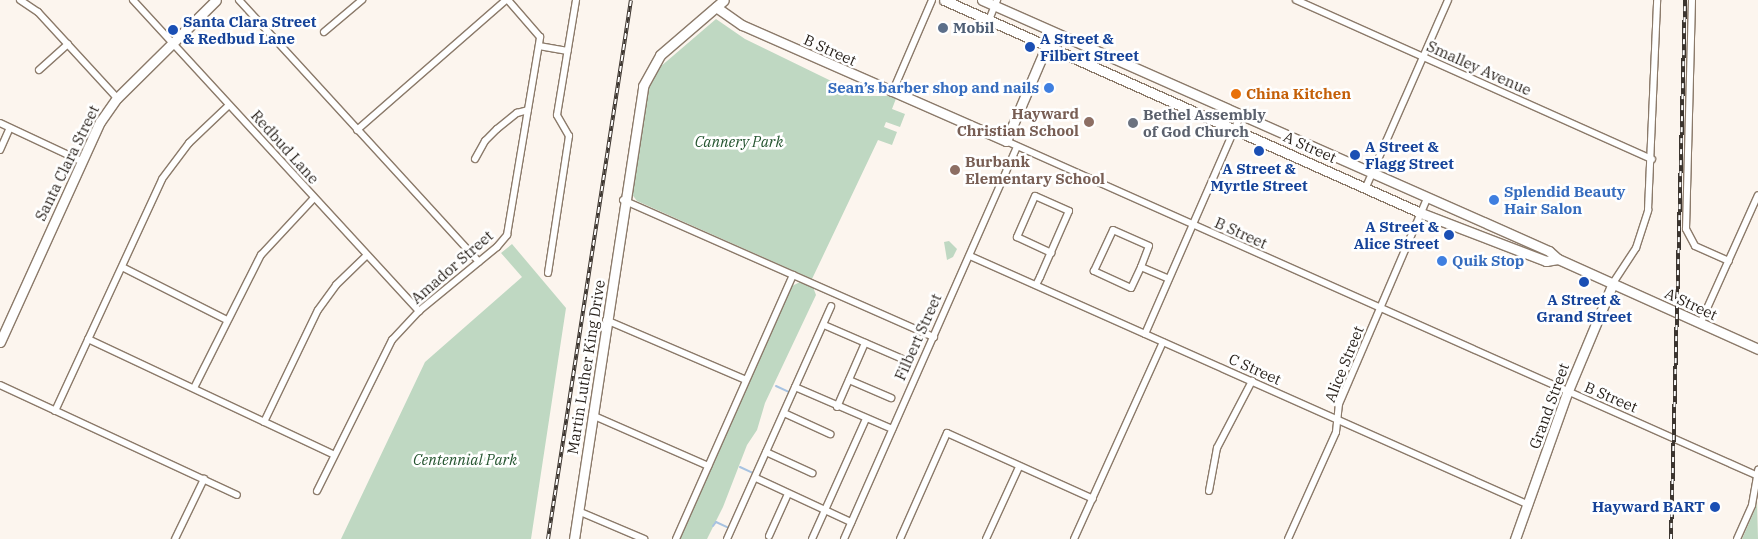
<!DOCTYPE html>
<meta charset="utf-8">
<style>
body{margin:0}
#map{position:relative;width:1758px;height:539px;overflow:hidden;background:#fcf5ee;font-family:"IBM Plex Serif",serif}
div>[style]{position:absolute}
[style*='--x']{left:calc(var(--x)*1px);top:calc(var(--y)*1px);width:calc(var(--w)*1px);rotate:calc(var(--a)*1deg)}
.green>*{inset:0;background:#bfd8c2}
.stream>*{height:2px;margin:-1px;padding:0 1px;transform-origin:1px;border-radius:1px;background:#a8c3e1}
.roads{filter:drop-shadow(1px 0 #8b7a6a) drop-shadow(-1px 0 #8b7a6a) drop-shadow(0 1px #8b7a6a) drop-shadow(0 -1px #8b7a6a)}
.street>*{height:6px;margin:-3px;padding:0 3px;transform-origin:3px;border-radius:3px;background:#fff}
.secondary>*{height:9px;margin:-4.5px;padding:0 4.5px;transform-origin:4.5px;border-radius:4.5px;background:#fff}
.rail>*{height:4px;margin-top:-2px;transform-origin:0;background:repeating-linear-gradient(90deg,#fff 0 5.5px,#3c352f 0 11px);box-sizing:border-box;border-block:1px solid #3c352f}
.dots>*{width:14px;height:14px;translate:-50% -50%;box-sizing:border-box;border:2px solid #fff;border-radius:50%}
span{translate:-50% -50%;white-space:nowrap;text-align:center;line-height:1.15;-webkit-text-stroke:5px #fff;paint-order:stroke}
.transit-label{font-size:15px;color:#164399;font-weight:700}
.left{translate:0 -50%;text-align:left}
.right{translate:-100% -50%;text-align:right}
.service-label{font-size:15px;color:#4e5e75;font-weight:700}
.street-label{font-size:15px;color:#261f19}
.shop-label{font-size:15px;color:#366cbe;font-weight:700}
.food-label{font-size:15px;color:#c56008;font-weight:700}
.education-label{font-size:15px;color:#785e54;font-weight:700}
.worship-label{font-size:15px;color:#5b616d;font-weight:700}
.park-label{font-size:15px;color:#255530;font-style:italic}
</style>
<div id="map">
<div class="green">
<i style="clip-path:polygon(716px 19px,745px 39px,862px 96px,897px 96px,892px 109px,905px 114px,900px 127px,886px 122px,884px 127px,897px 132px,892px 145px,878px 140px,812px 279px,637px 201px,631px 193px,649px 85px,660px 67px)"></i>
<i style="clip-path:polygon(949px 241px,957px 249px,953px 257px,947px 260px,944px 242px)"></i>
<i style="clip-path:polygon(512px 244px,566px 308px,531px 539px,341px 539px,425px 362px,522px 277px,501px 253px)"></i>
<i style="clip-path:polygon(800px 282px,813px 287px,816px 295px,765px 403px,757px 430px,747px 445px,723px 507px,707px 539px,680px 539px,792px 286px)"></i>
<i style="clip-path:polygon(1757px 501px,1758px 539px,1742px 539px,1756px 507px)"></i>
</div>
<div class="stream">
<i style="--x:776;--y:386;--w:14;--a:25"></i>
<i style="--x:740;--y:467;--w:14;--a:25"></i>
<i style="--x:713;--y:526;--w:5;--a:-53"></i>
<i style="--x:716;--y:522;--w:14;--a:25"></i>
</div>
<div class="roads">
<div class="street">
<i style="--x:20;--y:0;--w:22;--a:34"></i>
<i style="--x:38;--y:12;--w:117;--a:47.4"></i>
<i style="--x:133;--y:0;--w:423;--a:47.4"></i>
<i style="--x:239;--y:0;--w:355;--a:47.5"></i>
<i style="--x:1296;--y:0;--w:390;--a:24.1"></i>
<i style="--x:1692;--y:0;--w:229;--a:91.5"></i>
<i style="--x:1686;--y:229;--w:19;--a:62"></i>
<i style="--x:1695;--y:246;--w:37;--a:24"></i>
<i style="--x:989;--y:20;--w:22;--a:-68"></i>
<i style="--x:324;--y:32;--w:50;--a:-40.1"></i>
<i style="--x:539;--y:46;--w:29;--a:10"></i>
<i style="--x:39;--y:70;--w:39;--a:-42"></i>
<i style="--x:892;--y:93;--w:101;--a:-66.7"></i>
<i style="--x:0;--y:123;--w:89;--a:25.1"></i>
<i style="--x:357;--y:130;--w:198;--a:-41.1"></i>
<i style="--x:1006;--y:141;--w:823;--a:24.01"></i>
<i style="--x:0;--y:150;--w:24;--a:-66"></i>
<i style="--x:475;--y:159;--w:21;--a:-61"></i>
<i style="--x:485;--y:141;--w:17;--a:-45"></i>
<i style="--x:497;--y:129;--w:26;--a:-39"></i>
<i style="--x:517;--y:113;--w:11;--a:-15"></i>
<i style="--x:1366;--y:187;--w:204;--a:-66.3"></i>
<i style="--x:623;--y:200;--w:340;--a:23.8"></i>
<i style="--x:970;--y:256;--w:612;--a:24.01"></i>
<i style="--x:122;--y:267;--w:118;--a:26.8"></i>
<i style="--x:1141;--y:267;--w:23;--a:115"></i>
<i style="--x:1131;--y:288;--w:41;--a:-155.3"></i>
<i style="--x:1094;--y:271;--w:45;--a:-65.1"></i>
<i style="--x:1113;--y:230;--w:39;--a:24"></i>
<i style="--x:1149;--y:246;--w:22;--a:111"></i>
<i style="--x:1141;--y:267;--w:30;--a:23"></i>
<i style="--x:548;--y:273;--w:139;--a:-81.3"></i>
<i style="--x:569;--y:136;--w:24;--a:-120"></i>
<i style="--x:557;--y:115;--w:117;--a:-80.6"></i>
<i style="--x:1613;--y:283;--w:42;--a:-56.7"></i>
<i style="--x:1636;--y:248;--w:40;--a:-72"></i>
<i style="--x:1648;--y:210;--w:210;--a:-87.5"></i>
<i style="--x:1036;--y:285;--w:9;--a:-63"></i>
<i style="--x:1040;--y:277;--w:72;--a:-66.3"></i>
<i style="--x:1069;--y:211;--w:37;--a:-156"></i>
<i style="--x:1035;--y:196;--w:45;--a:113.7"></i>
<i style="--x:1017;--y:237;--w:38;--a:25"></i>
<i style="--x:606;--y:320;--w:152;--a:23.2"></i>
<i style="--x:1700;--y:324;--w:141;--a:-65.8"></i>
<i style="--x:824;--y:325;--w:90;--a:23.4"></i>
<i style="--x:1145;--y:334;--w:237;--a:-66.4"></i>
<i style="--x:88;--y:339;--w:272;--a:25.2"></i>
<i style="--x:849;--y:380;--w:46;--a:23.2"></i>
<i style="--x:0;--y:385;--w:261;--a:24.9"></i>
<i style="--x:795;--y:387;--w:106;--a:23.4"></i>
<i style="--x:194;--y:388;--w:149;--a:-63.3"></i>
<i style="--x:261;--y:255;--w:78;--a:-47.1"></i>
<i style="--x:837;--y:407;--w:70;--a:-66.4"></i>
<i style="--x:55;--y:411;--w:255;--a:-65.2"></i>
<i style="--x:162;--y:179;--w:45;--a:-53.1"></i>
<i style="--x:189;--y:143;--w:55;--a:-43.5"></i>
<i style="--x:784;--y:413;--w:51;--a:24.5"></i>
<i style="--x:592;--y:415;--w:127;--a:23.7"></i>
<i style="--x:264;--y:422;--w:124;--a:-64.3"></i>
<i style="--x:318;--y:310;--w:31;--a:-54"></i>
<i style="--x:336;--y:285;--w:43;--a:-44.1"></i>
<i style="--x:766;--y:452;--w:51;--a:24.5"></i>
<i style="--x:756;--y:478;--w:105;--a:24.9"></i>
<i style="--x:317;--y:491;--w:169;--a:-63.6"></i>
<i style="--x:392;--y:340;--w:40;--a:-47"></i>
<i style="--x:419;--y:311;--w:101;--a:-39.4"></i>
<i style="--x:497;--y:247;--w:16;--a:-50"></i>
<i style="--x:507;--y:235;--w:201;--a:-80.5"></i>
<i style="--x:540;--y:37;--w:49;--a:-130.9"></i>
<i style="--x:1209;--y:491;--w:44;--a:-79.5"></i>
<i style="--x:1217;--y:448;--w:76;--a:-62.4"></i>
<i style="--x:578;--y:511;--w:72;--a:23"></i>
<i style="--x:769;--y:536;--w:46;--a:-65.7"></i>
<i style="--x:175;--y:539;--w:67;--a:-64.2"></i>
<i style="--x:676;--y:539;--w:289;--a:-66.1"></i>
<i style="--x:727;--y:539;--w:255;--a:-65.9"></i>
<i style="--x:812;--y:539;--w:132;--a:-65.8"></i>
<i style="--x:844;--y:539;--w:428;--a:-66.2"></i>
<i style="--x:900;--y:539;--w:116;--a:-66.1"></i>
<i style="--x:947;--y:433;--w:160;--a:24.3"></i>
<i style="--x:986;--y:539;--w:79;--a:-65.4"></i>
<i style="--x:1074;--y:539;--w:216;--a:-65.7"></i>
<i style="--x:1288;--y:539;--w:117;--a:-65.8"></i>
<i style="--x:1336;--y:432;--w:28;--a:-84"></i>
<i style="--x:1339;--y:404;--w:223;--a:-66.8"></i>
<i style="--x:1737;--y:539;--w:37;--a:-66"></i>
<i style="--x:1752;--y:505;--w:36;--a:-80"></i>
</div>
<div class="secondary">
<i style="--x:944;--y:0;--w:522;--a:24.06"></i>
<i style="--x:1421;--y:213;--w:134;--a:21"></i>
<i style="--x:1546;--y:261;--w:12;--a:-9"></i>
<i style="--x:982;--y:0;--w:620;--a:23.88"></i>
<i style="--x:1549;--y:251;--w:12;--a:42"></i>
<i style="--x:1558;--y:259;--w:219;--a:24.2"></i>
<i style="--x:716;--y:7;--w:32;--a:35"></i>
<i style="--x:742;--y:25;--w:288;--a:23.7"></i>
<i style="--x:1006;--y:141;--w:117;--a:-66.9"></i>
<i style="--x:0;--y:342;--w:242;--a:-65.6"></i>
<i style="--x:100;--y:122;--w:29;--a:-55"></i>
<i style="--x:117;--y:98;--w:139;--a:-44.7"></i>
<i style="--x:574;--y:539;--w:458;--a:-81.3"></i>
<i style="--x:643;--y:86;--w:35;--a:-61"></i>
<i style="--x:660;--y:55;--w:84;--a:-40.7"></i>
<i style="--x:1515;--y:539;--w:155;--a:-70.4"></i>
<i style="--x:1567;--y:393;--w:119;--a:-67.3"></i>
</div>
</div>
<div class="rail">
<i style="--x:548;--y:539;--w:545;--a:-81.25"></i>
<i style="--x:1671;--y:539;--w:539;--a:-88.51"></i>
</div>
<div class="dots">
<i style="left:943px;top:28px;background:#5c6f8a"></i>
<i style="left:173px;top:30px;background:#1a4fb4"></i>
<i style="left:1030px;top:47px;background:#1a4fb4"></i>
<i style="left:1049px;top:88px;background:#3f7fe0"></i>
<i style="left:1236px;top:94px;background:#e8710a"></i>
<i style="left:1089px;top:122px;background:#8d6e63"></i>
<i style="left:1133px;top:123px;background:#6b7280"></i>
<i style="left:1259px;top:151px;background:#1a4fb4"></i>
<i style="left:1355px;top:155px;background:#1a4fb4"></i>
<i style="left:955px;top:170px;background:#8d6e63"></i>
<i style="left:1494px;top:200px;background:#3f7fe0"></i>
<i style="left:1449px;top:235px;background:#1a4fb4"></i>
<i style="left:1442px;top:261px;background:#3f7fe0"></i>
<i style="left:1584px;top:282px;background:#1a4fb4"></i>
<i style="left:1715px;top:507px;background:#1a4fb4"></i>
</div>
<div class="transit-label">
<span class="left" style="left:183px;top:30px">Santa Clara Street<br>&amp; Redbud Lane</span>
<span class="left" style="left:1040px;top:47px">A Street &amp;<br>Filbert Street</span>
<span class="left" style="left:1365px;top:155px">A Street &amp;<br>Flagg Street</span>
<span style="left:1259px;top:177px">A Street &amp;<br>Myrtle Street</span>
<span class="right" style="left:1439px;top:235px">A Street &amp;<br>Alice Street</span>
<span style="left:1584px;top:308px">A Street &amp;<br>Grand Street</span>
<span class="right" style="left:1705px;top:507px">Hayward BART</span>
</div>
<div class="service-label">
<span class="left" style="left:953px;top:28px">Mobil</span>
</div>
<div class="street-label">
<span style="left:830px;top:50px;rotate:24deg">B Street</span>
<span style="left:1479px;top:68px;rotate:24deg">Smalley Avenue</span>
<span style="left:285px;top:147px;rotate:48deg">Redbud Lane</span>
<span style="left:1310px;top:147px;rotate:24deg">A Street</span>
<span style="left:67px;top:163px;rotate:-64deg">Santa Clara Street</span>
<span style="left:1241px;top:233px;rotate:24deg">B Street</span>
<span style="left:452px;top:267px;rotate:-41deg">Amador Street</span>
<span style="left:1691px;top:304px;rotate:25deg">A Street</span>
<span style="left:918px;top:337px;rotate:-66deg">Filbert Street</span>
<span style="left:1344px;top:364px;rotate:-68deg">Alice Street</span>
<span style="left:586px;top:367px;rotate:-81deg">Martin Luther King Drive</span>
<span style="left:1255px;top:369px;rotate:24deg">C Street</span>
<span style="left:1611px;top:397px;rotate:23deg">B Street</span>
<span style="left:1549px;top:406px;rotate:-70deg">Grand Street</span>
</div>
<div class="shop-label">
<span class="right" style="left:1039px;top:88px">Sean’s barber shop and nails</span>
<span class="left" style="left:1504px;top:200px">Splendid Beauty<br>Hair Salon</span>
<span class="left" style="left:1452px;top:261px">Quik Stop</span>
</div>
<div class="food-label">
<span class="left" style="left:1246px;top:94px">China Kitchen</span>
</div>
<div class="education-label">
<span class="right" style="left:1079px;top:122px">Hayward<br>Christian School</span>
<span class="left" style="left:965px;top:170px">Burbank<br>Elementary School</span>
</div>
<div class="worship-label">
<span class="left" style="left:1143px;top:123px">Bethel Assembly<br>of God Church</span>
</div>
<div class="park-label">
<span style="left:739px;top:142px">Cannery Park</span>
<span style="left:465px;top:460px">Centennial Park</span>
</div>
</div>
